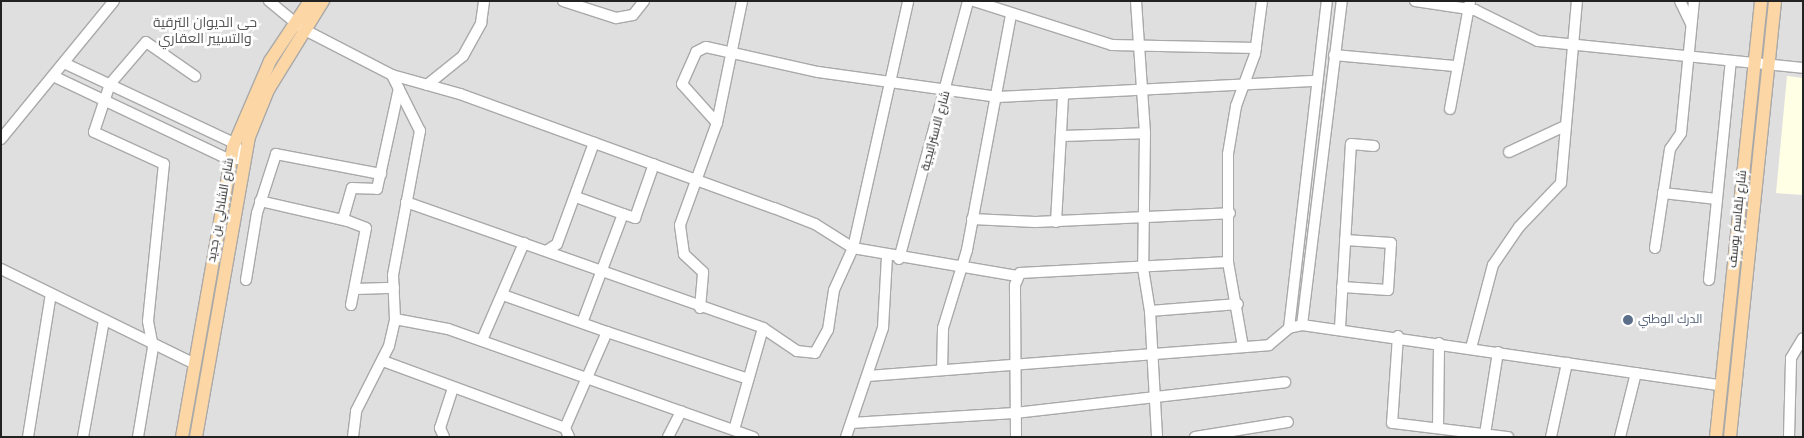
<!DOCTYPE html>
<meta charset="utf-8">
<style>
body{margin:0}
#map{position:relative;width:1804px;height:438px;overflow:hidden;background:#f2efe9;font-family:"Fira Sans",Cairo,sans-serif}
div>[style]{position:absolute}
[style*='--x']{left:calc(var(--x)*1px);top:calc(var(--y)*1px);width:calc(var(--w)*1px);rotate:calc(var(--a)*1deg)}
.residential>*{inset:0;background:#e0dfdf}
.education>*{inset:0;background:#ffffe5}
.roads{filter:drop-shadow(1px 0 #a9a9a9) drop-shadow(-1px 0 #a9a9a9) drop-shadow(0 1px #a9a9a9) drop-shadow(0 -1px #a9a9a9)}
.minor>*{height:10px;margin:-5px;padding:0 5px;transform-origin:5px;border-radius:5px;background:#fff}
.major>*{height:12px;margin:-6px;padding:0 6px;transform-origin:6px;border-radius:6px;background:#fcd6a4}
.dots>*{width:14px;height:14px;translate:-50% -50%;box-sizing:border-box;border:2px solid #fff;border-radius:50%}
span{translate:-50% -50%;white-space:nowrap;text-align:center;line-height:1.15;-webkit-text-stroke:5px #fff;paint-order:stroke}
.street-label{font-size:12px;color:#222}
.service-label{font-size:12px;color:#4e5e75}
.left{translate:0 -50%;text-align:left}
.neighbourhood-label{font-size:14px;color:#555}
.frame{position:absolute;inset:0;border:2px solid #222;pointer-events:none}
</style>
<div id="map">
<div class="residential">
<i style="clip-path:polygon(1px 1px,1803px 1px,1803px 437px,1px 437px)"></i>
</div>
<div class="education">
<i style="clip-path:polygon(1787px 76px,1803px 78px,1803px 195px,1776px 193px)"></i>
</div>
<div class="roads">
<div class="minor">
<i style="--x:269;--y:1;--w:44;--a:39.5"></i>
<i style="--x:303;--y:29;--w:100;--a:27.3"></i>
<i style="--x:392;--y:75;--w:71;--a:15.6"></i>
<i style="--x:460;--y:94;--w:334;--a:20"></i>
<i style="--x:774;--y:208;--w:44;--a:21.3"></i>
<i style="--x:815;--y:224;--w:45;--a:32.3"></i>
<i style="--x:853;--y:248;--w:165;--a:9.7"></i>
<i style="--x:563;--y:1;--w:56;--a:17.8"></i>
<i style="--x:616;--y:18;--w:17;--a:-10"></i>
<i style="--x:633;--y:15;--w:18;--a:-52"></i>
<i style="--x:974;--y:1;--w:145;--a:17.7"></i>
<i style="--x:1112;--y:45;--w:144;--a:1.2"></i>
<i style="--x:1136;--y:1;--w:132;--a:86.1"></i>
<i style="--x:1145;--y:133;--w:135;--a:90.8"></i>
<i style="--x:1143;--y:268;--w:44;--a:80.8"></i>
<i style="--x:1150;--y:311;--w:126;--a:86.8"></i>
<i style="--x:1415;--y:1;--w:61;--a:8.5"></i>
<i style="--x:1475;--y:10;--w:70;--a:26.2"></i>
<i style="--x:1538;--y:41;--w:266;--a:5.8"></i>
<i style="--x:1680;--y:1;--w:25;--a:64"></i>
<i style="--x:1334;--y:55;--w:121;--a:5.2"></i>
<i style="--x:53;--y:76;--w:196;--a:25.4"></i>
<i style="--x:230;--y:160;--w:14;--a:-8"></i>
<i style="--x:244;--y:158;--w:18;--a:-124"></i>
<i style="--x:234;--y:143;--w:188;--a:-154.8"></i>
<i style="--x:427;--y:85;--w:46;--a:-38.9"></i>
<i style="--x:463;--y:56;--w:38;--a:-61"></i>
<i style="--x:481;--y:23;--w:22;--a:-82"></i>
<i style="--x:1450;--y:109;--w:110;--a:-79.5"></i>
<i style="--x:717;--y:123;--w:52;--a:-131.9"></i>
<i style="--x:682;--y:84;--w:35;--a:-66"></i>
<i style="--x:696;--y:52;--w:11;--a:-27"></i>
<i style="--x:706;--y:47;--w:115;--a:12.6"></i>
<i style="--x:818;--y:72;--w:182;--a:7.9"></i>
<i style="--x:998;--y:97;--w:319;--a:-2.9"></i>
<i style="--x:1061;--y:136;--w:84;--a:-2"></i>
<i style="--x:1;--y:139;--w:178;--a:-50.7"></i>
<i style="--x:1509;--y:152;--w:62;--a:-24.9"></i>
<i style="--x:1663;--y:193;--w:54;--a:6.3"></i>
<i style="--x:576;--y:197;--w:50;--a:19.9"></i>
<i style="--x:623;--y:214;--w:116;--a:110.6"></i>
<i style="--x:260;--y:201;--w:89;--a:12.9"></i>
<i style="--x:406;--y:202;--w:379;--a:19.4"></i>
<i style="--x:763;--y:328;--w:41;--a:34.1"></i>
<i style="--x:797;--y:351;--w:18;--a:6"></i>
<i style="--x:815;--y:353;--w:26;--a:-61"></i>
<i style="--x:828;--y:330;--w:40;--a:-81.5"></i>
<i style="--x:834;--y:290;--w:46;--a:-65.7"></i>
<i style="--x:853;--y:248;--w:253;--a:-77.4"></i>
<i style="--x:623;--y:214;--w:13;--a:18"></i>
<i style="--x:635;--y:218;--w:57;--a:-70.6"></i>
<i style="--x:972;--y:219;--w:63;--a:2.7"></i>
<i style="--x:1035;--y:222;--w:195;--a:-2.6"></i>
<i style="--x:1056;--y:222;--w:126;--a:-86.8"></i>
<i style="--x:1655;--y:248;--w:100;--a:-81.4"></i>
<i style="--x:1670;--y:149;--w:19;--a:-55"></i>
<i style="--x:1681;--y:133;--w:133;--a:-84.4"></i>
<i style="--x:548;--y:250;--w:11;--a:-34"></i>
<i style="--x:557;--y:244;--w:108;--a:-69.9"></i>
<i style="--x:899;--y:259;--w:267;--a:-75"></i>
<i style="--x:1;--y:269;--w:216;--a:26.1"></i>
<i style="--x:246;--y:280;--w:68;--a:-80.7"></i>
<i style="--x:257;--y:213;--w:62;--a:-72.1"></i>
<i style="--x:276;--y:154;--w:107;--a:10.8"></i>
<i style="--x:1709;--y:280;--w:220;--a:-84.3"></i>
<i style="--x:1342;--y:287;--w:46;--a:3.7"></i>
<i style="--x:1388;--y:290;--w:47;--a:-86.3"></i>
<i style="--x:1391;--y:243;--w:46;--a:-176.3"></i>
<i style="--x:356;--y:289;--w:38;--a:-2"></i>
<i style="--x:503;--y:295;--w:110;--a:19.6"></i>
<i style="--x:351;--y:305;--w:78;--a:-79"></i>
<i style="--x:366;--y:228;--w:25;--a:-159"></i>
<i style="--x:343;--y:219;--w:32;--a:-74"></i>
<i style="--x:352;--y:188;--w:25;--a:2"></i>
<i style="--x:377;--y:189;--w:103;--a:-77.7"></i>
<i style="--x:700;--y:308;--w:36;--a:-85"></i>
<i style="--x:703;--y:272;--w:26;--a:-137"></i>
<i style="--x:684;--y:254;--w:29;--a:-98"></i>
<i style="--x:680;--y:225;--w:109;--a:-70.1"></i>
<i style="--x:717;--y:123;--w:125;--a:-78.4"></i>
<i style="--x:1150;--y:311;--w:88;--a:-4.5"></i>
<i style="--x:395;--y:319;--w:54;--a:10.7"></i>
<i style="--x:448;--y:329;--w:324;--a:19.5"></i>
<i style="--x:1302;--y:325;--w:326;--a:-83"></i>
<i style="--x:1289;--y:328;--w:329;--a:-83.4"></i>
<i style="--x:1340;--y:328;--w:184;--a:-86.6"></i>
<i style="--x:1351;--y:144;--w:23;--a:5"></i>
<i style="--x:1398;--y:336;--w:87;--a:93.9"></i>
<i style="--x:1392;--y:423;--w:117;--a:6.9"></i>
<i style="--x:482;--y:340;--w:106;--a:-66.6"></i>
<i style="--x:1243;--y:347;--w:86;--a:-100"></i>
<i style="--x:1228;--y:262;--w:108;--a:-90"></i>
<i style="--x:1228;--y:154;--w:49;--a:-80.5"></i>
<i style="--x:1236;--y:106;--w:55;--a:-69.9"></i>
<i style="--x:1255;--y:54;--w:53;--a:-82.5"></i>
<i style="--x:1471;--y:348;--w:86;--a:-75.2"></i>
<i style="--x:1493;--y:265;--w:46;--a:-55.6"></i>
<i style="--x:1519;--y:227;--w:61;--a:-46.3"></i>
<i style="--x:1561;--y:183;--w:183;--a:-85"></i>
<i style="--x:383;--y:361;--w:194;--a:20.2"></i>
<i style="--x:565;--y:428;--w:10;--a:66"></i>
<i style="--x:942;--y:370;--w:42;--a:-88.6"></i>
<i style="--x:943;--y:328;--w:82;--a:-72.9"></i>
<i style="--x:967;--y:250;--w:240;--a:-79.4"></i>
<i style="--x:868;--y:376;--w:402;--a:-4.4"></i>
<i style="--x:1269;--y:345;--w:26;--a:-40"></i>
<i style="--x:1289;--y:328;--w:13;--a:-13"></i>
<i style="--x:1302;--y:325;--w:422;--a:8.2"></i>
<i style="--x:851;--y:423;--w:164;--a:-3.5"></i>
<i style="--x:1015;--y:413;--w:272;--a:-6.5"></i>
<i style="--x:565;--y:428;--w:105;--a:-66.4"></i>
<i style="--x:607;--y:332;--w:149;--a:18.4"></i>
<i style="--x:1438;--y:428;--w:85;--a:-89.3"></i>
<i style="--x:734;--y:430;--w:106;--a:-74.1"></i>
<i style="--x:1485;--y:434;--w:83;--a:-81"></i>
<i style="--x:28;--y:437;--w:145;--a:-80.9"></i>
<i style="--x:83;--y:437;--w:119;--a:-79.8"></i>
<i style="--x:138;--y:437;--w:91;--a:-80.5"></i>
<i style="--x:153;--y:347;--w:26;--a:-101"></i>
<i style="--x:148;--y:321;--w:158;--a:-84.2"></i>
<i style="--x:164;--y:164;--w:77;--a:-155.4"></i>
<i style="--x:94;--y:132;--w:51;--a:-71.6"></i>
<i style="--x:110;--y:84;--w:55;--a:-49.4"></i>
<i style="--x:146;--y:42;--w:60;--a:34.8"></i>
<i style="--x:353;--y:437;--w:26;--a:-83"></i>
<i style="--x:356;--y:411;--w:73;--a:-63.1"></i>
<i style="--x:389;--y:346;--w:28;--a:-77"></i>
<i style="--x:395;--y:319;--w:44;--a:-92.6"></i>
<i style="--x:393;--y:275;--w:147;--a:-79.4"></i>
<i style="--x:420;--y:131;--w:63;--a:-116.6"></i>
<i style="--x:444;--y:437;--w:10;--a:-114"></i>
<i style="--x:440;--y:428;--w:42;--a:-72"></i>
<i style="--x:668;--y:437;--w:29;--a:-63"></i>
<i style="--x:846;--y:437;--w:115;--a:-71.3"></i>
<i style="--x:883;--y:328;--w:71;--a:-86.8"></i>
<i style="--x:1016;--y:437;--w:152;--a:-90.4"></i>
<i style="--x:1015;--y:285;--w:13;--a:-67"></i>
<i style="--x:1020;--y:273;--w:208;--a:-3"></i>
<i style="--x:1195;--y:437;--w:94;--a:-9.2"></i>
<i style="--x:1551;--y:437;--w:76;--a:-77.8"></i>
<i style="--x:1620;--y:437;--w:66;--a:-76"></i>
<i style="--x:1789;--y:437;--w:79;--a:-88.5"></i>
<i style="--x:1791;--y:358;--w:23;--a:-59"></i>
</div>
<div class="major">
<i style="--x:182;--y:437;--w:294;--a:-80"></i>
<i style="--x:233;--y:147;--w:94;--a:-66.7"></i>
<i style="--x:270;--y:61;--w:72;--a:-56.3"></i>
<i style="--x:196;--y:437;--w:305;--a:-80"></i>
<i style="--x:249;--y:137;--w:51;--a:-68"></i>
<i style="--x:268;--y:90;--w:105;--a:-58.3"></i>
<i style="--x:1716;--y:437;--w:438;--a:-84.1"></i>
<i style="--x:1730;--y:437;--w:438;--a:-84.1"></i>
</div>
</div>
<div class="dots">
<i style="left:1628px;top:320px;background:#5c6f8a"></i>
</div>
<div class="street-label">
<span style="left:936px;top:131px;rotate:-75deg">شارع الاستراتيجية</span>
<span style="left:221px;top:210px;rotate:-80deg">شارع الشاذلي بن جديد</span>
<span style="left:1738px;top:219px;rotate:-84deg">شارع بلقاسم يوسف</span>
</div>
<div class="service-label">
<span class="left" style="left:1638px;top:320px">الدرك الوطني</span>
</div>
<div class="neighbourhood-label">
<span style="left:205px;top:31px">حي الديوان الترقية<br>والتسيير العقاري</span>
</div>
<div class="frame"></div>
</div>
